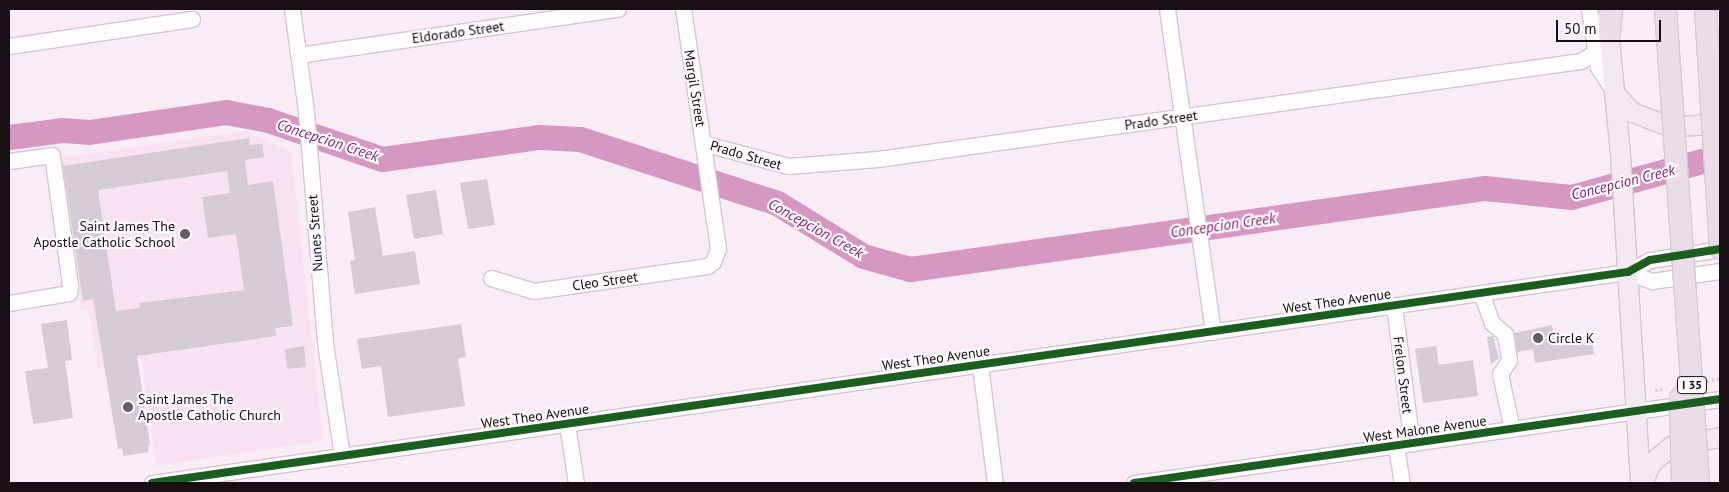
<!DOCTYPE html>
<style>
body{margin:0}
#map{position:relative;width:1729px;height:492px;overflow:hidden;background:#f9ecf5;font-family:"PT Sans",sans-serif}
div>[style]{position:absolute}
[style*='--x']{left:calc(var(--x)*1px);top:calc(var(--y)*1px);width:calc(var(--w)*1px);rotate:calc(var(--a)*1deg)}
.built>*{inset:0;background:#f8e2f1}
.river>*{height:25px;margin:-12.5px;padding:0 12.5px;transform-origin:12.5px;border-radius:12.5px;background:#d598c3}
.building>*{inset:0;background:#d5cbd2}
.path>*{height:2.5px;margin-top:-1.25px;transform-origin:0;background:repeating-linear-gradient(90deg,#d4d0d3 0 2.5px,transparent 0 5px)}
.roads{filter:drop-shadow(1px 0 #d2c7ce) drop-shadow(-1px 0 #d2c7ce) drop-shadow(0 1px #d2c7ce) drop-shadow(0 -1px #d2c7ce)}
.minor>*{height:15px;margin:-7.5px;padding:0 7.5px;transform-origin:7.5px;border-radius:7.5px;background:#fefcfe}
.major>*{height:19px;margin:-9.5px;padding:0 9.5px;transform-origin:9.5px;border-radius:9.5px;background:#f2e9f0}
.highway>*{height:21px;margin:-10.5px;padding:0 10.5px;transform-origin:10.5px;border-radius:10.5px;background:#ebdde7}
.bridges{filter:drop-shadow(1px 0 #d3ccd1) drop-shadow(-1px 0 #d3ccd1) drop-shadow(0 1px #d3ccd1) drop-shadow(0 -1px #d3ccd1)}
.highway-bridge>*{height:21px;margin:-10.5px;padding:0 10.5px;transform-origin:10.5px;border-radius:10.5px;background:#ebdde7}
.cycleway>*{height:8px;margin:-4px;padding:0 4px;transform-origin:4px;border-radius:4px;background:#1b5e20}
.dots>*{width:14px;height:14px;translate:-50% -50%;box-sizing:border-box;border:2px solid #fffafd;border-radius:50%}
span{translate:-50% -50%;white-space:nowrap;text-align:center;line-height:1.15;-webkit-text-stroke:4.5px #fffafd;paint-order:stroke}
.shield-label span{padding:1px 4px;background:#fffafd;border:1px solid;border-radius:4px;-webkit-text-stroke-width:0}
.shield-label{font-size:12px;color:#170f14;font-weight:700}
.street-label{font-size:14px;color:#170f14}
.poi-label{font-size:14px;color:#170f14}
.right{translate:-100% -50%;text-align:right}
.left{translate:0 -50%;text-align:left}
.water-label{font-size:15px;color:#86246e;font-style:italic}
.frame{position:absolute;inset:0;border:10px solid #170f14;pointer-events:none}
.scale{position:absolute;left:1556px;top:20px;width:105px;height:22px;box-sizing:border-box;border:2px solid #170f14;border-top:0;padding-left:6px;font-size:15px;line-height:18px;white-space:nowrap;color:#170f14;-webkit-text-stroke:4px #fffafd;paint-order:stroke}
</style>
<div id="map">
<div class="built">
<i style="clip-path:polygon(245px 131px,291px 152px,323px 441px,156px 466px,142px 360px,98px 367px,88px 310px,81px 310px,58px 158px)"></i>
</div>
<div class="river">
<i style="--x:9;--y:137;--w:53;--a:-7.5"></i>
<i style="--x:62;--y:130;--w:27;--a:4"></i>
<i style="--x:89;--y:132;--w:138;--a:-8.3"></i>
<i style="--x:226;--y:112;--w:43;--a:10.8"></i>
<i style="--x:268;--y:120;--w:120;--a:18.9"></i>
<i style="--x:382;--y:159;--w:159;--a:-8"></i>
<i style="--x:539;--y:137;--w:41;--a:2.8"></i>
<i style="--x:580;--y:139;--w:207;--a:18"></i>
<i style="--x:777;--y:203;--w:101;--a:31.6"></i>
<i style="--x:863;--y:256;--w:49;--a:15.5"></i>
<i style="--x:910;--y:269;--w:581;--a:-8.02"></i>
<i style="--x:1485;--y:188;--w:86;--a:6"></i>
<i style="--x:1571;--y:197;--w:155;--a:-15.4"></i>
</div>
<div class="building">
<i style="clip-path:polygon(evenodd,249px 138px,250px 145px,262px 144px,264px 157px,245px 160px,248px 185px,273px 181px,293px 326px,275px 328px,276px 336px,137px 356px,150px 445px,148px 445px,149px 452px,123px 456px,122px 448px,118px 449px,93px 299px,83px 301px,63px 166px,249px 138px,227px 171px,230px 193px,202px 197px,208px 238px,236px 234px,244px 290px,139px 303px,140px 308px,116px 311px,98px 190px,227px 171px)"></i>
<i style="clip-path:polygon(487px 179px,495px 225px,468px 229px,460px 183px)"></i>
<i style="clip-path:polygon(436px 190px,443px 234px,414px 239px,406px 195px)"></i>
<i style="clip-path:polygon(375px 207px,383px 256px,415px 251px,420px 284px,355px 294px,350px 261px,355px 260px,348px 212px)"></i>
<i style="clip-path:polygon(67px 320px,72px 360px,65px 361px,73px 418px,33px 424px,25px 371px,48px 368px,41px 324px)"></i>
<i style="clip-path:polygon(461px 324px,466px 357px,458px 358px,465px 406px,388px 417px,381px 366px,362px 369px,357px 339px)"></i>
<i style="clip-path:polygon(1552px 325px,1555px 345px,1592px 340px,1594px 354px,1535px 363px,1533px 349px,1517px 352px,1514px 333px)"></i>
<i style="clip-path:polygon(1493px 336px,1499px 358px,1491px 364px,1487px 337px)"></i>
<i style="clip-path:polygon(304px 346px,306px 367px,287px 369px,285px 349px)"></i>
<i style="clip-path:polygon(1436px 346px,1439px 365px,1473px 360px,1478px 396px,1423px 403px,1415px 349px)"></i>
</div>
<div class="path">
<i style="--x:1707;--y:381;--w:13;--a:-13"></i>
<i style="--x:1655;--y:390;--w:10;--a:-11"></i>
</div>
<div class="roads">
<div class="minor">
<i style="--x:292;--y:9;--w:103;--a:82.2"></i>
<i style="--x:306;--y:111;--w:233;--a:85.3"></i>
<i style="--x:325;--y:343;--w:114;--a:81.4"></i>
<i style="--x:1167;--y:9;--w:326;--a:81.9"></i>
<i style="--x:1589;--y:9;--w:59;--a:81.2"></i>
<i style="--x:1598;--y:67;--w:30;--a:57"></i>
<i style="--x:9;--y:46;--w:185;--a:-8.4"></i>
<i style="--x:298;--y:55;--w:323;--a:-8.2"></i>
<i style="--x:703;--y:143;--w:88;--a:15.1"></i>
<i style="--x:788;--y:166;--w:90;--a:-4.4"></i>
<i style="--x:878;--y:159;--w:710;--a:-7.94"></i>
<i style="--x:1581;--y:61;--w:17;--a:-33"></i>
<i style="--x:1595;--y:52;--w:24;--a:-55"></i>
<i style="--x:9;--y:161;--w:43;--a:-7.9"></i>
<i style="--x:52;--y:155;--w:131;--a:82.1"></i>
<i style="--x:70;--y:285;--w:8;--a:97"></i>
<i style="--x:69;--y:293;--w:61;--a:170.5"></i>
<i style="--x:1628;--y:272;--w:26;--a:21"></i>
<i style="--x:1652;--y:281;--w:69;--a:-8.4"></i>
<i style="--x:491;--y:278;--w:45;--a:16.8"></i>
<i style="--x:534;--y:291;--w:175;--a:-8.2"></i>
<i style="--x:707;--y:266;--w:7;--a:-34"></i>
<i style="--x:713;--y:262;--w:15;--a:-70"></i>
<i style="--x:718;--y:248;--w:242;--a:-98.3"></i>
<i style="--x:1481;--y:293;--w:32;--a:70"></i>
<i style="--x:1492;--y:323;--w:17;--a:40"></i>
<i style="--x:1505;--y:334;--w:26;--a:81"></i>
<i style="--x:1509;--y:360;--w:17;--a:123"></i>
<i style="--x:1500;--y:374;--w:56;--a:77.7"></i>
<i style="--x:1394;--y:306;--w:139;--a:82.6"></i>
<i style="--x:980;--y:365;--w:119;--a:82.8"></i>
<i style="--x:567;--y:424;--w:60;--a:81.3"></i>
<i style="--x:1396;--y:446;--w:37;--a:81"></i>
<i style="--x:152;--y:483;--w:1491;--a:-8.14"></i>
<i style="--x:1628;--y:272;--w:25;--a:-29"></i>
<i style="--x:1650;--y:260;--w:71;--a:-8.9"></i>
<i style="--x:1134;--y:483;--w:592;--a:-8.16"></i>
</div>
<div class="major">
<i style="--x:1607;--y:17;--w:138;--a:84.6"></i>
<i style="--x:1620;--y:154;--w:330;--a:86.5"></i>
<i style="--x:1616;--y:95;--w:23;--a:47"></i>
<i style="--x:1632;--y:112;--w:39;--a:21"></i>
<i style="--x:1668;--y:126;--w:30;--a:-2"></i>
<i style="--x:1698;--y:125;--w:23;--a:-20"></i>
<i style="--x:1642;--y:483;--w:22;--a:-66"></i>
<i style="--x:1651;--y:463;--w:26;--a:-40"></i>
<i style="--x:1671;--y:446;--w:50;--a:-10.4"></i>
</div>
<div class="highway">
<i style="--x:1609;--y:32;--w:23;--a:-85"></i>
</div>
</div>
<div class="bridges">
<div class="highway-bridge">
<i style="--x:1665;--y:9;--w:475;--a:86"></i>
<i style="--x:1705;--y:9;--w:239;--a:86.4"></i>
<i style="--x:1680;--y:397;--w:86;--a:88.7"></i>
</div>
</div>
<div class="cycleway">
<i style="--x:152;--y:483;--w:1491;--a:-8.14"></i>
<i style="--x:1628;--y:272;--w:25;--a:-29"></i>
<i style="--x:1650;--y:260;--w:71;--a:-8.9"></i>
<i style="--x:1134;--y:483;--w:592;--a:-8.16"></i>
</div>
<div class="dots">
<i style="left:185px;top:234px;background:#665c63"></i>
<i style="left:1538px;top:338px;background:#665c63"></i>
<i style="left:128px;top:407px;background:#665c63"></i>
</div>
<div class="shield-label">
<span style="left:1692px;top:385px">I 35</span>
</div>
<div class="street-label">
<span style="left:458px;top:32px;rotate:-8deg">Eldorado Street</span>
<span style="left:695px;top:88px;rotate:81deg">Margil Street</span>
<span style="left:1161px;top:120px;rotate:-8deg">Prado Street</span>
<span style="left:746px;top:155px;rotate:16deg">Prado Street</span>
<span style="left:315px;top:233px;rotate:-94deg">Nunes Street</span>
<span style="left:605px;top:281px;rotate:-8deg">Cleo Street</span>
<span style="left:1337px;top:301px;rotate:-8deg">West Theo Avenue</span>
<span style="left:936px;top:358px;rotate:-8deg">West Theo Avenue</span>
<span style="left:1403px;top:375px;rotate:83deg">Frelon Street</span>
<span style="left:535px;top:416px;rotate:-8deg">West Theo Avenue</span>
<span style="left:1425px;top:429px;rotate:-8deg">West Malone Avenue</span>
</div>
<div class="poi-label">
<span class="right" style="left:175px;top:234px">Saint James The<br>Apostle Catholic School</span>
<span class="left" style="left:1548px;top:338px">Circle K</span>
<span class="left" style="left:138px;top:407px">Saint James The<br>Apostle Catholic Church</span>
</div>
<div class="water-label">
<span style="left:328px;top:140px;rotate:18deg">Concepcion Creek</span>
<span style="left:1623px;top:182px;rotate:-14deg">Concepcion Creek</span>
<span style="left:1223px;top:225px;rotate:-8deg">Concepcion Creek</span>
<span style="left:816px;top:228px;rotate:29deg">Concepcion Creek</span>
</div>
<div class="frame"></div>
<div class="scale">50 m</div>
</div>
